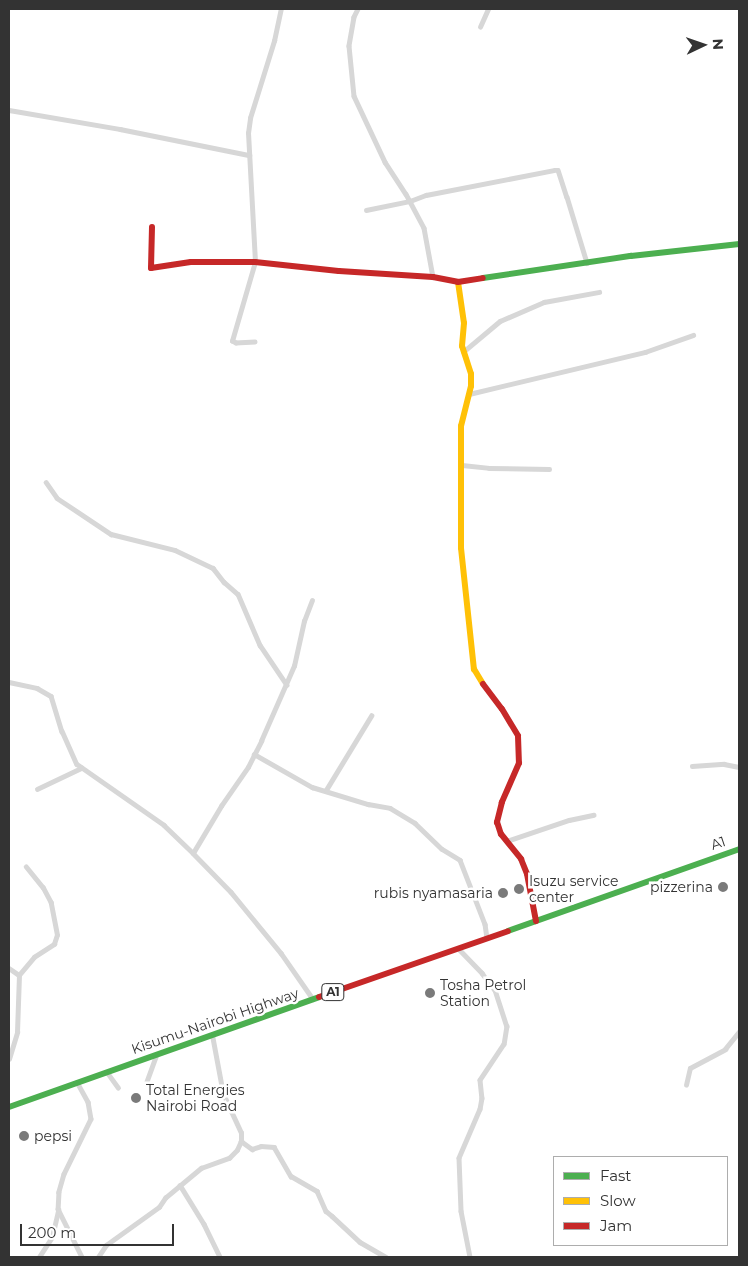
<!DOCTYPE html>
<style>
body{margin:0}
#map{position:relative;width:748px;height:1266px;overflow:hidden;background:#fff;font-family:Montserrat,sans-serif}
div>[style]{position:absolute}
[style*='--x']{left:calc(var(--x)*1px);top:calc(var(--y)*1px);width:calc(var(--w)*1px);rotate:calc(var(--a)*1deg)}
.street>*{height:4.5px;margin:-2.25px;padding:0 2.25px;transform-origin:2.25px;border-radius:2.25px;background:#d7d7d7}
.fast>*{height:6px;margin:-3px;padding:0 3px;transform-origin:3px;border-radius:3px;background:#4caf50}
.slow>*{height:6px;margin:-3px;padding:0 3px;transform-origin:3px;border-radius:3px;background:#ffc107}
.jam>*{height:6px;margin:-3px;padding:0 3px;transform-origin:3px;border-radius:3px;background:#c62828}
.dots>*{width:14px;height:14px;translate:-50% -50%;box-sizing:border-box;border:2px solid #fff;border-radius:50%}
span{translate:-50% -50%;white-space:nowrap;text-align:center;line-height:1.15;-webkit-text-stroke:5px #fff;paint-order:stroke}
.shield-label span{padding:1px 4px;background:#fff;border:1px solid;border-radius:4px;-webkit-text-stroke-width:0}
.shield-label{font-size:12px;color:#333;font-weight:700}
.street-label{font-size:14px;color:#333}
.poi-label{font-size:14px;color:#333}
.left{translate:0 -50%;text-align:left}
.right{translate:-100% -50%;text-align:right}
.frame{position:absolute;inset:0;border:10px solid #333;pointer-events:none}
.legend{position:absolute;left:553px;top:1156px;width:175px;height:90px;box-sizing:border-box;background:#fff;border:1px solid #adadad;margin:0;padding:6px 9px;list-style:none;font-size:15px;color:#333}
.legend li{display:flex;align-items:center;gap:10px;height:25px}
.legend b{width:25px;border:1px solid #adadad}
.north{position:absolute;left:678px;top:20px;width:50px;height:50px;-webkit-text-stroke:4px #fff;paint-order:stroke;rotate:87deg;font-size:14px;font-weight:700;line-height:20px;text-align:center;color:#333}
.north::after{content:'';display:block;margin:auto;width:18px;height:22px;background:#333;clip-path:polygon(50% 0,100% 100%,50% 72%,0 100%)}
.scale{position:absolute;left:20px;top:1224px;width:154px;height:22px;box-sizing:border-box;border:2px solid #333;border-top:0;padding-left:6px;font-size:15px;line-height:18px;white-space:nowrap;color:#333;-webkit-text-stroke:4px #fff;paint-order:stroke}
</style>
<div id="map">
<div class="street">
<i style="--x:358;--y:9;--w:9;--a:117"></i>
<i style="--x:354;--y:17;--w:29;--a:100"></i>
<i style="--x:349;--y:46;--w:50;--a:84.3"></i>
<i style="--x:354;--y:96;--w:73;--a:64.8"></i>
<i style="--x:385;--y:162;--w:38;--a:57"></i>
<i style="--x:406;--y:194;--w:38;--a:62"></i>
<i style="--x:424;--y:228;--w:50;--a:79.6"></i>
<i style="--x:480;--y:27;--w:20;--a:-66"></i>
<i style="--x:9;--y:110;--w:113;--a:9.7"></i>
<i style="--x:120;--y:129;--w:132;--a:11.4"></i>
<i style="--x:366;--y:210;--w:45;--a:-11.6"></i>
<i style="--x:410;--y:201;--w:17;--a:-21"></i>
<i style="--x:426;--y:195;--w:131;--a:-11"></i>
<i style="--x:555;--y:170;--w:3;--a:0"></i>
<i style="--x:558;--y:170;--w:28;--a:72"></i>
<i style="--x:567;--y:197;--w:69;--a:73.1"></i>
<i style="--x:255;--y:342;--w:19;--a:177"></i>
<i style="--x:236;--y:343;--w:4;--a:-153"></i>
<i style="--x:232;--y:341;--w:82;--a:-73.8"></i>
<i style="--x:255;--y:262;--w:129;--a:-93.1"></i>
<i style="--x:248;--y:133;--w:15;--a:-82"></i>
<i style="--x:250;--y:118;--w:81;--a:-72.7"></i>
<i style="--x:274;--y:41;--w:33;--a:-78"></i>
<i style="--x:463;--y:352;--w:48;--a:-40"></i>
<i style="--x:500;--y:321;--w:48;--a:-23.4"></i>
<i style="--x:544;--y:302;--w:56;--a:-10.3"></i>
<i style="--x:469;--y:394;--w:181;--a:-13.4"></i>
<i style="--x:645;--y:352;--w:51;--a:-19.5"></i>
<i style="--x:462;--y:465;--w:27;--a:6"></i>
<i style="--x:489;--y:468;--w:60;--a:1"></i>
<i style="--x:46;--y:482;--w:19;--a:55"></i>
<i style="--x:57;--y:498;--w:65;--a:33.7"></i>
<i style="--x:111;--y:534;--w:66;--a:14"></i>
<i style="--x:175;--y:550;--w:42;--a:25.3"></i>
<i style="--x:213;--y:568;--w:18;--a:52"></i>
<i style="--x:224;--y:582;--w:18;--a:41"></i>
<i style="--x:238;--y:594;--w:56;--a:66.7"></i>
<i style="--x:260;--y:645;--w:48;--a:56"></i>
<i style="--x:9;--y:682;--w:29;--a:12"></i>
<i style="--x:37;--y:688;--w:16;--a:30"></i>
<i style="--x:51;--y:696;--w:37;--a:73"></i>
<i style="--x:62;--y:731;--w:36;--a:66"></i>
<i style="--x:77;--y:764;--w:106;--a:35"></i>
<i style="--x:164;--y:825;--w:40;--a:44"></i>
<i style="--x:193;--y:853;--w:54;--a:45.7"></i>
<i style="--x:231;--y:892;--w:79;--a:50.7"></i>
<i style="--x:281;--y:953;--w:56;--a:55.2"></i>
<i style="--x:254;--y:754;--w:67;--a:29.6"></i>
<i style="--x:312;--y:787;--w:59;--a:16.9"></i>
<i style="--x:368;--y:804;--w:22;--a:10"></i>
<i style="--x:390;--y:808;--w:29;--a:31"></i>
<i style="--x:415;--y:823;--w:37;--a:44"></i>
<i style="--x:442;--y:849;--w:21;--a:31"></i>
<i style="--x:460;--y:860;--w:69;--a:68.7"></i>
<i style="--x:485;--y:924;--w:14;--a:82"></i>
<i style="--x:692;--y:766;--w:32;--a:-4"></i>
<i style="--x:724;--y:764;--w:15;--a:11"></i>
<i style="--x:37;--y:789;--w:49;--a:-25.5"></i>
<i style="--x:326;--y:790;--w:87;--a:-58.7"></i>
<i style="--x:507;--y:841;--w:65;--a:-18.7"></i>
<i style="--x:569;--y:820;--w:25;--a:-12"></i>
<i style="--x:193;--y:853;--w:55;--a:-59.2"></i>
<i style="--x:221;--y:806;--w:47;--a:-55.3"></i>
<i style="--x:248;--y:767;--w:29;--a:-63"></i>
<i style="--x:261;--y:741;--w:82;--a:-66.3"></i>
<i style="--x:294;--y:666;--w:46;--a:-77.5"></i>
<i style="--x:304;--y:621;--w:22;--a:-69"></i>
<i style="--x:458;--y:948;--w:35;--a:46"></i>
<i style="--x:482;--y:973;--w:21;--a:53"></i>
<i style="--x:495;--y:990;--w:38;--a:72"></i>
<i style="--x:507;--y:1026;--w:18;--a:99"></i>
<i style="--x:504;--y:1044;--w:43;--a:123.7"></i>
<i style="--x:480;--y:1080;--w:18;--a:84"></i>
<i style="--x:482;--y:1098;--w:11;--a:100"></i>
<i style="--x:480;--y:1109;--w:53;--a:113.2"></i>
<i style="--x:459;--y:1158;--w:53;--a:87.8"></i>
<i style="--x:461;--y:1211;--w:47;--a:78.9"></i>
<i style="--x:9;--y:968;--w:12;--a:35"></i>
<i style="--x:9;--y:1059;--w:28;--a:-73"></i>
<i style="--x:17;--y:1032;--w:57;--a:-88"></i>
<i style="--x:19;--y:975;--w:23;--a:-50"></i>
<i style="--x:34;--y:957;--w:24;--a:-33"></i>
<i style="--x:54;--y:944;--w:9;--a:-72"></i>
<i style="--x:57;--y:935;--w:33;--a:-101"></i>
<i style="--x:51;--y:903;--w:17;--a:-118"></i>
<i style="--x:43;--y:888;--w:27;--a:-129"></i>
<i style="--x:107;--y:1072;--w:19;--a:54"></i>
<i style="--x:77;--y:1082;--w:23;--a:61"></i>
<i style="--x:88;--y:1102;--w:17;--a:80"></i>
<i style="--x:91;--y:1119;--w:61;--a:116.1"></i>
<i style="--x:64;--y:1174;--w:19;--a:106"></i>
<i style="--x:59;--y:1192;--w:17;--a:93"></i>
<i style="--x:58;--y:1209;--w:54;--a:63.4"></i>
<i style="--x:146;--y:1083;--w:29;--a:-70"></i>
<i style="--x:686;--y:1085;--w:17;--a:-77"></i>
<i style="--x:690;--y:1068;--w:40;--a:-28"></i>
<i style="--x:725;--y:1049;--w:22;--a:-51"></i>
<i style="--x:241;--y:1141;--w:14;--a:36"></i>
<i style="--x:252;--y:1149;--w:9;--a:-18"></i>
<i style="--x:261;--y:1146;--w:13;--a:4"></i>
<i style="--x:274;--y:1147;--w:34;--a:60"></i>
<i style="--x:291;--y:1176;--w:30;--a:30"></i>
<i style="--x:317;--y:1191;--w:22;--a:66"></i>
<i style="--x:326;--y:1211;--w:8;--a:40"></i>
<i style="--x:332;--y:1216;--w:38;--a:43"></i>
<i style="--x:360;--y:1242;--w:30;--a:30"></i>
<i style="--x:180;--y:1185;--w:46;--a:58.4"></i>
<i style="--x:204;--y:1224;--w:37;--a:64"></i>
<i style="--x:39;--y:1257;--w:24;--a:-57"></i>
<i style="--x:52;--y:1237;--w:28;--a:-77"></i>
<i style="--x:98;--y:1257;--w:14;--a:-56"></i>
<i style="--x:106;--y:1245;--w:65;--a:-35.6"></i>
<i style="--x:159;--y:1207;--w:11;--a:-56"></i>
<i style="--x:165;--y:1198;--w:47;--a:-39.8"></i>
<i style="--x:201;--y:1168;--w:30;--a:-20"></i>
<i style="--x:229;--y:1158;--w:11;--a:-45"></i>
<i style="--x:237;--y:1150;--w:10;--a:-66"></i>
<i style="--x:241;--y:1141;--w:8;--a:-90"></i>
<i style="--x:241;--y:1133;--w:43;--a:-114.8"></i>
<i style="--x:223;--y:1094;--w:60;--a:-100.6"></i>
</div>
<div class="fast">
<i style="--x:483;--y:278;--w:150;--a:-8.5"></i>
<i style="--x:631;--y:256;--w:109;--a:-6.3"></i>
<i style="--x:508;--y:931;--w:245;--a:-19.5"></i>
<i style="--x:9;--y:1107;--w:329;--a:-19.5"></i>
</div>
<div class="slow">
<i style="--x:458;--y:282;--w:41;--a:81.7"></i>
<i style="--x:464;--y:323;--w:23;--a:95"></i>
<i style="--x:462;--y:346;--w:29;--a:72"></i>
<i style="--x:471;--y:374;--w:12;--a:90"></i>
<i style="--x:471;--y:386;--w:41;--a:104"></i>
<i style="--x:461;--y:426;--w:122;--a:90"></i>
<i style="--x:461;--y:548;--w:122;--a:83.9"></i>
<i style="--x:474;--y:669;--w:17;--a:59"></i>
</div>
<div class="jam">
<i style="--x:152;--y:227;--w:41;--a:91.4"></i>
<i style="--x:151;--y:268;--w:40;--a:-8.5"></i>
<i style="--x:191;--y:262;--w:64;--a:0"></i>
<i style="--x:255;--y:262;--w:84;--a:6.1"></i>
<i style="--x:339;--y:271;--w:94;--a:3.7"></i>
<i style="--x:433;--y:277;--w:25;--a:11"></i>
<i style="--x:458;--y:282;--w:25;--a:-9"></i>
<i style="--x:483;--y:684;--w:31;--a:53"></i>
<i style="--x:502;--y:709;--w:31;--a:59"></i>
<i style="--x:518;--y:736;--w:27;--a:88"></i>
<i style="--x:519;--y:763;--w:43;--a:113.6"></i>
<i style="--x:502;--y:802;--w:21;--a:104"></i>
<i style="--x:497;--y:822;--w:13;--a:72"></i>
<i style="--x:501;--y:834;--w:32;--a:51"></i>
<i style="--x:521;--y:859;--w:16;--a:68"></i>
<i style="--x:527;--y:874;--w:48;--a:79.2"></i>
<i style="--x:319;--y:997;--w:200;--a:-19.2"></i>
</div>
<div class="dots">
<i style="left:723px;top:887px;background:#7a7a7a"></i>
<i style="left:519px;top:889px;background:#7a7a7a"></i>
<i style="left:503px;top:893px;background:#7a7a7a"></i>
<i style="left:430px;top:993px;background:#7a7a7a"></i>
<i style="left:136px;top:1098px;background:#7a7a7a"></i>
<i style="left:24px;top:1136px;background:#7a7a7a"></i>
</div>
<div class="shield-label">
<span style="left:333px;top:992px">A1</span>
</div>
<div class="street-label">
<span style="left:718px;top:843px;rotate:-19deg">A1</span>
<span style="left:215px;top:1021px;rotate:-19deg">Kisumu-Nairobi Highway</span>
</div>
<div class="poi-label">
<span class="left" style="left:529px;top:889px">Isuzu service<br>center</span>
<span class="right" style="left:713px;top:887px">pizzerina</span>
<span class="right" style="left:493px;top:893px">rubis nyamasaria</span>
<span class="left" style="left:440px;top:993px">Tosha Petrol<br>Station</span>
<span class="left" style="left:146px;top:1098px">Total Energies<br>Nairobi Road</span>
<span class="left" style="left:34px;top:1136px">pepsi</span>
</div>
<div class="frame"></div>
<ul class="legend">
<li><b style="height:6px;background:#4caf50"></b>Fast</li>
<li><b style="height:6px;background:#ffc107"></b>Slow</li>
<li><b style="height:6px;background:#c62828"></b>Jam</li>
</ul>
<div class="north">N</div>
<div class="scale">200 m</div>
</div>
